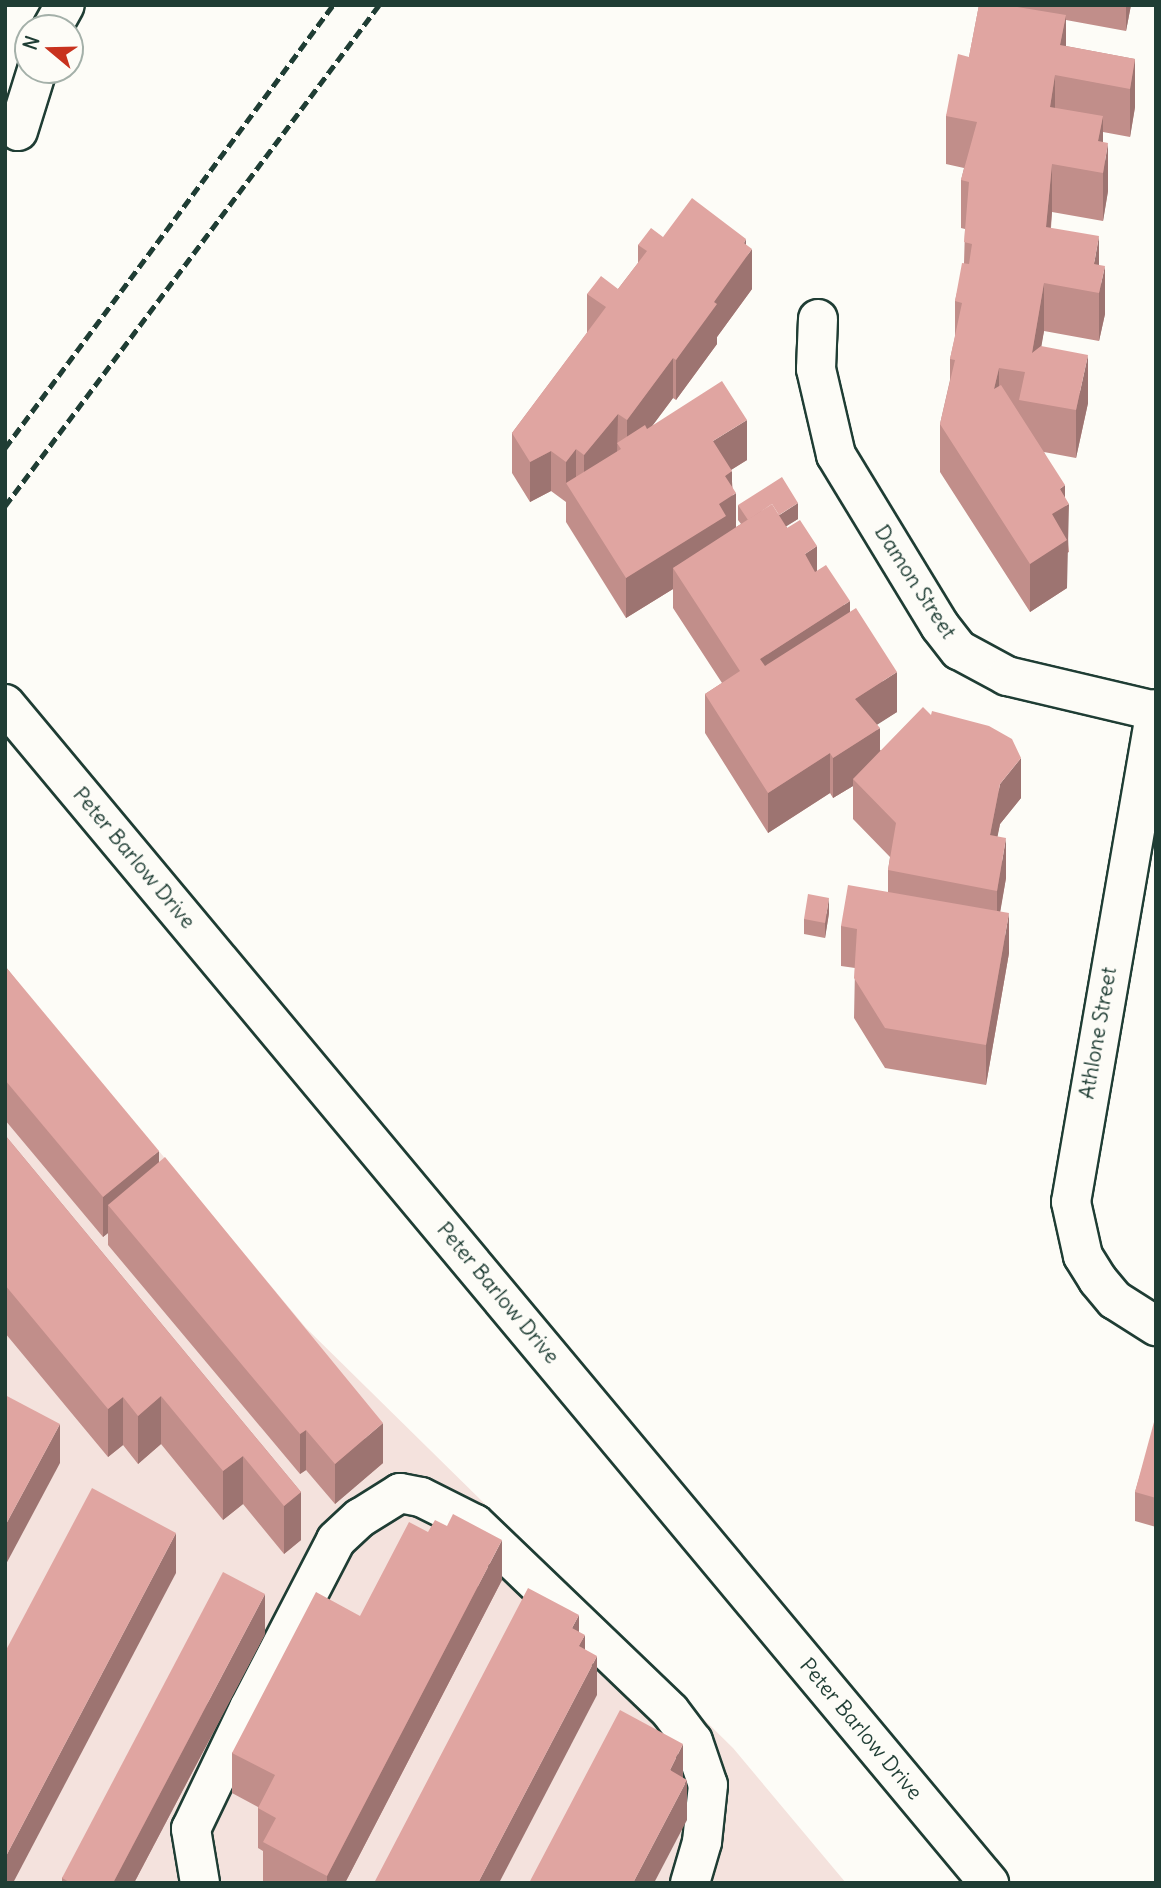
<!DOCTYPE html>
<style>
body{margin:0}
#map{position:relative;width:1161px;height:1888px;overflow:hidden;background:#fdfcf7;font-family:Delius,sans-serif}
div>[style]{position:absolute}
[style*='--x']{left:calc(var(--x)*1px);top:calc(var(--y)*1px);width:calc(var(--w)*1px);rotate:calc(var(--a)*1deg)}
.built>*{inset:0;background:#f4e2dd}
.roads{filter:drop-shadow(2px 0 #1f3d34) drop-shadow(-2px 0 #1f3d34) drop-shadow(0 2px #1f3d34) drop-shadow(0 -2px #1f3d34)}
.minor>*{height:38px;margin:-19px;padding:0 19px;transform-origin:19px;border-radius:19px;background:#fdfcf7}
.rail>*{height:5px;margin-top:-2.5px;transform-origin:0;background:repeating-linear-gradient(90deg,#1f3d34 0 10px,transparent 0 15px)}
.wall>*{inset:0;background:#c18e8a}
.shaded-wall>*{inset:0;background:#9d7471}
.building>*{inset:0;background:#e0a5a1}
span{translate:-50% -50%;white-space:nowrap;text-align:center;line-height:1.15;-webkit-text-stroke:5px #fdfcf7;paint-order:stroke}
.street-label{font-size:21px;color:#1f3d34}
.frame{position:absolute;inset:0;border:7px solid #1f3d34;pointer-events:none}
.north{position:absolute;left:14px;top:14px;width:70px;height:70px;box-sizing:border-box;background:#fdfcf7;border:2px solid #a4b0a9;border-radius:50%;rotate:289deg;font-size:19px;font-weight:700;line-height:28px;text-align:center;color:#1f3d34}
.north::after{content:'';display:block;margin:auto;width:24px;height:32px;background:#c8321e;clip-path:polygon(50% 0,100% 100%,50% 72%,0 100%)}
</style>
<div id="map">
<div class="built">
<i style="clip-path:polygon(5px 966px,306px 1328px,733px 1748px,846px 1883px,5px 1883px)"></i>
</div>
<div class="roads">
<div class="minor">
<i style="--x:52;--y:28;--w:26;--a:-61"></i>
<i style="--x:18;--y:131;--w:64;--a:-72.7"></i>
<i style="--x:818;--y:319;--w:50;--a:92.3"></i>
<i style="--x:816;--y:369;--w:88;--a:76.9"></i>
<i style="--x:836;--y:455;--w:200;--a:58.7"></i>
<i style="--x:940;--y:626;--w:31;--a:52"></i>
<i style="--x:959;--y:650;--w:55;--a:28.4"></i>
<i style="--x:1007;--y:676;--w:152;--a:13.3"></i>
<i style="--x:5;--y:704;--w:1536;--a:50.15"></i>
<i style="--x:1156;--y:709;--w:500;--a:99.78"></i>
<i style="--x:1071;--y:1202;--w:55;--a:77.5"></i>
<i style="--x:1083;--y:1256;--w:28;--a:58"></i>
<i style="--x:1098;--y:1280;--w:26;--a:50"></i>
<i style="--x:1115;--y:1300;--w:49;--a:32.4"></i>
<i style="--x:200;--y:1883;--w:55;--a:-99.5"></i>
<i style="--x:191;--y:1829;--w:134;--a:-64.4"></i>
<i style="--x:249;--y:1708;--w:189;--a:-62.6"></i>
<i style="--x:336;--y:1540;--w:33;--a:-43"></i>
<i style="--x:360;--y:1518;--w:47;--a:-32"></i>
<i style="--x:400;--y:1493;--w:21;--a:11"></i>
<i style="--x:421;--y:1497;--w:60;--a:26.6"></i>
<i style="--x:475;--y:1524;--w:270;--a:43.8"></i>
<i style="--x:670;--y:1711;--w:38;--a:53"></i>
<i style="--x:693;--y:1741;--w:46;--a:71.2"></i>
<i style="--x:708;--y:1785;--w:57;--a:96"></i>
<i style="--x:702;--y:1842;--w:43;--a:106.3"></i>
</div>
</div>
<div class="rail">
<i style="--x:5;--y:448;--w:551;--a:-53.48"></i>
<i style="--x:5;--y:506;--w:625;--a:-53.26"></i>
</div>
<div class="wall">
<i style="clip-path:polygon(979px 5px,1131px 5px,1126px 31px,1066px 20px,1066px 46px,1135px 59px,1135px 107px,1130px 137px,1103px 132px,1103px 142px,1108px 191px,1103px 221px,1052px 212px,1051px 228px,1099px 265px,1105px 314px,1099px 341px,1044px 331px,1041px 346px,1088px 403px,1076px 458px,1044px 452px,1065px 498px,1069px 552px,1067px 553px,1067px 588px,1030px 612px,940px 472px,940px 424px,950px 380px,950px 359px,955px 337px,955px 301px,964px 263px,965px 229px,961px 228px,961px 180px,964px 168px,946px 164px,946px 116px,969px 57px)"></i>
<i style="clip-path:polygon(663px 237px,746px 245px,752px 289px,717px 337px,717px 344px,676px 400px,673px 398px,652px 426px,747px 460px,731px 470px,736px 527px,741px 524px,738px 520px,738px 505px,798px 519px,786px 526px,817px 571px,850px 612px,897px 712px,877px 724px,880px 750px,1021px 798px,1000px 824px,997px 837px,1006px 878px,1000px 911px,1009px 953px,986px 1085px,885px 1068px,854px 1018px,855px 968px,841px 966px,841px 926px,888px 892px,888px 870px,890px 857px,853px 819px,853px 786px,833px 798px,830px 793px,768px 833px,705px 733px,705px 694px,722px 683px,673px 608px,673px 589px,626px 618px,566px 522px,566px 502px,551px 491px,530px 502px,512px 473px,512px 433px,587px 333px,587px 294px,618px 289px,638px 263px,638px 245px)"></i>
<i style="clip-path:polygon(829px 913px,825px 938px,804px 934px,804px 919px)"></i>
<i style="clip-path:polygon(5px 966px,159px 1162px,383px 1463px,335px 1504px,306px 1470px,300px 1474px,108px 1245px,108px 1233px,103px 1237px,5px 1120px)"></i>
<i style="clip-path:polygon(5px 1135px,301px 1492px,301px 1540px,284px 1554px,243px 1504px,223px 1520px,161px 1444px,138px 1464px,123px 1445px,108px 1457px,5px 1333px)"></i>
<i style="clip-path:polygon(1156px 1422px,1156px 1527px,1135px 1521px,1135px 1492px)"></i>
<i style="clip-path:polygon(502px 1580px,345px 1883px,263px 1882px,263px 1851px,258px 1848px,258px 1807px,232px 1793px,232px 1753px,360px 1616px)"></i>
<i style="clip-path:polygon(265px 1634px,134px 1883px,62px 1883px,62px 1878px)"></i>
</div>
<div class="shaded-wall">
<i style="clip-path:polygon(1126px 5px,1131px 5px,1126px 31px)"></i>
<i style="clip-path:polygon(1066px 15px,1066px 63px,1060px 45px)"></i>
<i style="clip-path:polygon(1135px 59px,1135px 107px,1130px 137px,1130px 89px)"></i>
<i style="clip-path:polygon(1055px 75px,1055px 123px,1050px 107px)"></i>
<i style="clip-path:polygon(1103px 116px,1103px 164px,1098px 141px)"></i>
<i style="clip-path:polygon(1108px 143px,1108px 191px,1103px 221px,1103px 173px)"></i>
<i style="clip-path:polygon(1052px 164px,1052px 212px,1046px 275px,1046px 227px)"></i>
<i style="clip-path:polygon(1099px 236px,1099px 285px,1094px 264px)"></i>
<i style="clip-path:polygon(746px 239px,746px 257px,752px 249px,752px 289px,717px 337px,717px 344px,676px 400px,676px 360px,714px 302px)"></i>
<i style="clip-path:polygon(1105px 266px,1105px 314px,1099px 341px,1099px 293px)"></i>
<i style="clip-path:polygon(1044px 283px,1044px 331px,1032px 401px,1032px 353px)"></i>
<i style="clip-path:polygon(1088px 355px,1088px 403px,1076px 458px,1076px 410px)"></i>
<i style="clip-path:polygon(673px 358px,673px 398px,627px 460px,627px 420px)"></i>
<i style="clip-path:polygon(999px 368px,999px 416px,994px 389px)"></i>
<i style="clip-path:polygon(618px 414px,617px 455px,584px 495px,584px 455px)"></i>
<i style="clip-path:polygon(747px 420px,747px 460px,713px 481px,713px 441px)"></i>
<i style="clip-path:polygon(576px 449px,576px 489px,566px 483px,566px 502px,566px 462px)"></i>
<i style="clip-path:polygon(551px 451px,551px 491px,530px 502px,530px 462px)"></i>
<i style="clip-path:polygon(732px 471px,732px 496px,736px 493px,736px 533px,673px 568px,673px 589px,626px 618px,626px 578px,719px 504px,725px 476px)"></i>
<i style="clip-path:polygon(1065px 485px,1065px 506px,1069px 504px,1067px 588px,1030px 612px,1030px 564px,1052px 514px,1060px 489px)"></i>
<i style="clip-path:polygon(798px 503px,798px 519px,755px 546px,755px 531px)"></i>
<i style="clip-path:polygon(817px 546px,817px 586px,805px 554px)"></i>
<i style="clip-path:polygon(850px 601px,850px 641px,760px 699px,760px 659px)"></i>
<i style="clip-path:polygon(897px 672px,897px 712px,855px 739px,855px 699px)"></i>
<i style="clip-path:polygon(880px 728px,880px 768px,853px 779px,853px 786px,833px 798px,833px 758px)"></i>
<i style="clip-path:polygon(830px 753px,830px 793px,768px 833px,768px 793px)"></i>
<i style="clip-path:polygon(1021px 758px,1021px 798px,1000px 824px,990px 875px,990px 835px,1000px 784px)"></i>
<i style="clip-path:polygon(1006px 838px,1006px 878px,997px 931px,997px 891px)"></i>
<i style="clip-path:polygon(829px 898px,829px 913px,825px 938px,825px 923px)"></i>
<i style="clip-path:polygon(1009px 913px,1009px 953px,986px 1085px,986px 1045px)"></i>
<i style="clip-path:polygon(159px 1151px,159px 1191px,108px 1205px,108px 1233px,103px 1237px,103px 1197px)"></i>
<i style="clip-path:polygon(161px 1396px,161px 1444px,138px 1464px,138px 1416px)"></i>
<i style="clip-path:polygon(123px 1397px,123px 1445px,108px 1457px,108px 1409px)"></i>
<i style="clip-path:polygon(383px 1423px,383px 1463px,335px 1504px,335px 1464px)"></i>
<i style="clip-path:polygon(60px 1424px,60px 1463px,5px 1566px,5px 1526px)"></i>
<i style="clip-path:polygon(306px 1430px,306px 1470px,300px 1474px,300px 1434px)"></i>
<i style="clip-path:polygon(243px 1456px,243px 1504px,223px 1520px,223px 1471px)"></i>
<i style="clip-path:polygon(301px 1492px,301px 1540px,284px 1554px,284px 1506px)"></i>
<i style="clip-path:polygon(176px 1533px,176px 1573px,13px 1883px,5px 1883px,5px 1858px)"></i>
<i style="clip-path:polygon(502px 1540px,502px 1580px,345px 1883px,327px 1883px,327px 1876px)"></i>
<i style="clip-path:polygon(265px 1594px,265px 1634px,134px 1883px,113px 1883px)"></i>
<i style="clip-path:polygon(579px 1615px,579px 1645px,585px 1635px,585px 1675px,572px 1628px)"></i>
<i style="clip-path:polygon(597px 1656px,597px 1695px,499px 1883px,478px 1883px)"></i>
<i style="clip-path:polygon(683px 1744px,683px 1784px,670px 1770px)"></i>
<i style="clip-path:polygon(687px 1780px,687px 1820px,654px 1883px,633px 1883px)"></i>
</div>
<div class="building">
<i style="clip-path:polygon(979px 5px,1005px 5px,1066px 15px,1060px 45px,1135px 59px,1130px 89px,1055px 75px,1050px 107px,1103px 116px,1098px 141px,1108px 143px,1103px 173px,1052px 164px,1046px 227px,1099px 236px,1094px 264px,1105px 266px,1099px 293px,1044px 283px,1032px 353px,1041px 346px,1088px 355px,1076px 410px,1019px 400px,1025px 372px,999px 368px,994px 389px,1001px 385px,1065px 485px,1060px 489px,1069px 504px,1052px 514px,1067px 540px,1030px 564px,940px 424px,955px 360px,950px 359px,962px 303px,955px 301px,962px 263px,969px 264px,972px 244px,964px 242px,969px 182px,961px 180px,977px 122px,946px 116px,958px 54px,969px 57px)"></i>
<i style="clip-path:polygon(692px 198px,746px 239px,744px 243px,752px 249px,714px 302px,717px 304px,676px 360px,673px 358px,627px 420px,618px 414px,584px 455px,576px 449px,566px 462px,551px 451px,530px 462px,512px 433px,606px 307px,587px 294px,601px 276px,618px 289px,647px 251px,638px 245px,651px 228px,663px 237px)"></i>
<i style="clip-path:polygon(722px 381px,747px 420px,713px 441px,732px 471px,725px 476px,736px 493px,719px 504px,726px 516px,626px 578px,566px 483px,621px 449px,617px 443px,645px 425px,647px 429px)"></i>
<i style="clip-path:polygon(782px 477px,798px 503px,779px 515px,772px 504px,748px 520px,738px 505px)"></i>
<i style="clip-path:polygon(772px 504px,787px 528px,800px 520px,817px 546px,805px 554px,815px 572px,826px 565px,850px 601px,760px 659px,765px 666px,856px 608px,897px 672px,855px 699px,880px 728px,833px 758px,830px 753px,768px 793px,705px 694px,740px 671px,673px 568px)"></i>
<i style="clip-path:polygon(923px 707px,931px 715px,932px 711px,989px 726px,1012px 739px,1021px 758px,1000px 784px,990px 835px,1006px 838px,997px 891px,888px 870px,896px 823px,853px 779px)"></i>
<i style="clip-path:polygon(848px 885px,1009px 913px,986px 1045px,885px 1028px,854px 978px,857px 929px,841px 926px)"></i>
<i style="clip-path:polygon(808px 894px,829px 898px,825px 923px,804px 919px)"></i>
<i style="clip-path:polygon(5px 966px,159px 1151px,103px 1197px,5px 1080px)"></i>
<i style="clip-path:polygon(5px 1135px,301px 1492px,284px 1506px,243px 1456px,223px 1471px,161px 1396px,138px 1416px,123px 1397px,108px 1409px,5px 1285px)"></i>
<i style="clip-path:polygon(165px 1157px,383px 1423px,335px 1464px,306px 1430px,300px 1434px,108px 1205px)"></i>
<i style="clip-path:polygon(5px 1395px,60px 1424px,5px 1526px)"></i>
<i style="clip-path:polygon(1154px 1422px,1156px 1422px,1156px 1498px,1135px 1492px)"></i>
<i style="clip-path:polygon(92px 1488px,176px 1533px,5px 1858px,5px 1652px)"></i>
<i style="clip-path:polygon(453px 1514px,502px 1540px,327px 1876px,263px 1842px,276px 1818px,258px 1808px,275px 1775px,232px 1753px,316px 1592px,360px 1616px,409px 1522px,428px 1532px,435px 1520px,447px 1526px)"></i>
<i style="clip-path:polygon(223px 1572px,265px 1594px,113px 1883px,71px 1883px,62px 1878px)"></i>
<i style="clip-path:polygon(528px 1588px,579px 1615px,572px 1628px,585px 1635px,579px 1646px,597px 1656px,478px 1883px,374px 1883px)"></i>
<i style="clip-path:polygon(620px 1710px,683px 1744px,670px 1770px,687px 1780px,633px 1883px,529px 1883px)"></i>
</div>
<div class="street-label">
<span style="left:915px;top:582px;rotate:57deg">Damon Street</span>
<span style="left:134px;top:858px;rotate:50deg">Peter Barlow Drive</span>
<span style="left:1098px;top:1033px;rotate:-80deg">Athlone Street</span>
<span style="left:498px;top:1293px;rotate:50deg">Peter Barlow Drive</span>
<span style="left:861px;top:1729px;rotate:50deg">Peter Barlow Drive</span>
</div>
<div class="frame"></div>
<div class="north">N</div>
</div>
